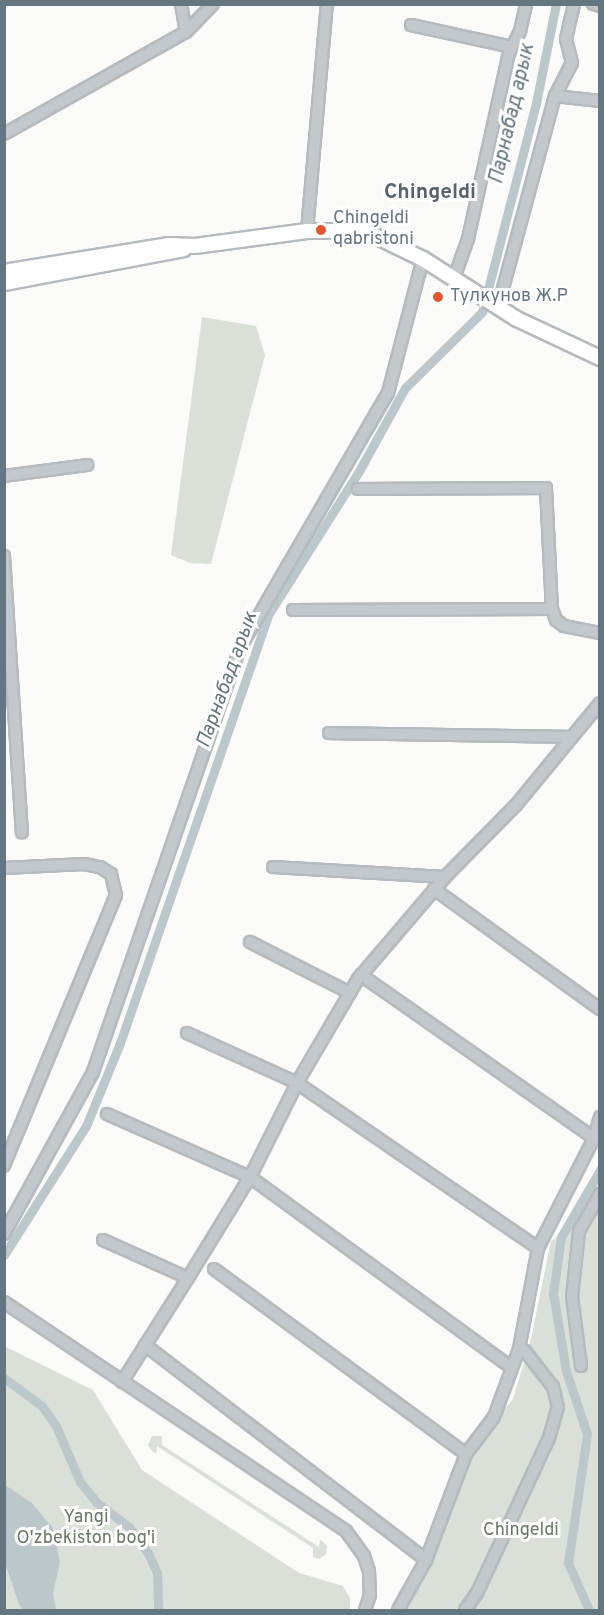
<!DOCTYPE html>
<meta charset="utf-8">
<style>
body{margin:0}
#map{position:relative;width:604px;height:1615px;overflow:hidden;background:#fafaf8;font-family:Overpass,sans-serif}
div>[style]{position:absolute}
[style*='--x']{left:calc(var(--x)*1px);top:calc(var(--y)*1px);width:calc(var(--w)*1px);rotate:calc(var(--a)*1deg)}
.green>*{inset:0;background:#dadfd7}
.water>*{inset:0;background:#bbc7cb}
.canal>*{height:9px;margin:-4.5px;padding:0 4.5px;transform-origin:4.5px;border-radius:4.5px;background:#bbc7cb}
.roads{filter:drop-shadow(2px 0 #b5babe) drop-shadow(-2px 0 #b5babe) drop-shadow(0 2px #b5babe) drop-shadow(0 -2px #b5babe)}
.minor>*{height:10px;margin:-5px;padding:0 5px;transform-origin:5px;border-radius:5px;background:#c3c8cc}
.major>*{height:14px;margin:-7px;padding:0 7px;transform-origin:7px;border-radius:7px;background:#fff}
.dots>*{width:16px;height:16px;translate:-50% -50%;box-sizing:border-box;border:3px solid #fff;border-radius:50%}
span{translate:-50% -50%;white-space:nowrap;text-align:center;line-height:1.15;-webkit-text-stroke:6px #fff;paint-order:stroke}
.poi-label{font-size:18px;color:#657683}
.left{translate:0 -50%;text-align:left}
.park-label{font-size:18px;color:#687a64}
.water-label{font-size:20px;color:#60757c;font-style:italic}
.quarter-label{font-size:21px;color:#57646e;font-weight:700}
.frame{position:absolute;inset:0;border:6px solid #657683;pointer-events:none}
</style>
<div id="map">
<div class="green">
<i style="clip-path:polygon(202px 317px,256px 326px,265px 355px,211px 564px,190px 563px,171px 555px)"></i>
<i style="clip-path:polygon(599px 1184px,599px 1610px,400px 1610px,470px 1453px,513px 1399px,531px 1339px,551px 1241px,585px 1217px)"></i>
<i style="clip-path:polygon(4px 1346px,93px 1390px,142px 1470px,299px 1573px,343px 1586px,350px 1598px,350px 1610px,5px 1610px)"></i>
<i style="clip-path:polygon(152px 1436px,162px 1436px,162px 1445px,319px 1547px,320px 1539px,327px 1546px,326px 1554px,319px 1559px,313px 1557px,313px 1548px,157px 1446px,156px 1454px,152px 1451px,148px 1445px)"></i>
</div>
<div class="water">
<i style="clip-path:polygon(5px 1485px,32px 1503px,53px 1528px,60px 1562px,53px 1594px,56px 1610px,23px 1610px,19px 1604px,5px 1563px)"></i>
</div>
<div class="canal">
<i style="--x:4;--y:1255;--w:153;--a:-57.6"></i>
<i style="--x:86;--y:1126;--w:90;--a:-67.7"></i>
<i style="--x:120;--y:1043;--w:453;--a:-70.9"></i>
<i style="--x:268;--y:615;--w:170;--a:-57.7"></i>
<i style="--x:359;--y:471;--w:95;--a:-61"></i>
<i style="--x:405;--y:388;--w:108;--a:-44.6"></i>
<i style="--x:482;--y:312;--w:216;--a:-75.5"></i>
<i style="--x:536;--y:103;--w:101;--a:-78.6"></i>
<i style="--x:4;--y:1378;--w:47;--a:36.4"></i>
<i style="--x:42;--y:1406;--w:24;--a:55"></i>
<i style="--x:56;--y:1426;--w:61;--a:66.8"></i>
<i style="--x:80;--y:1482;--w:26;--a:51"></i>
<i style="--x:96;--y:1502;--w:41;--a:37.1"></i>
<i style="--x:129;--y:1527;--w:34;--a:54"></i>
<i style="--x:149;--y:1555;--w:20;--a:66"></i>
<i style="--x:157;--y:1573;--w:37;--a:88"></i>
<i style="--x:589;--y:1610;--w:51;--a:-114.1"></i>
<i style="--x:568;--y:1563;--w:130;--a:-81.6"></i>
<i style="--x:587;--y:1434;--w:66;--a:-108.4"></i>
<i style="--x:566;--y:1371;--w:79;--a:-99.5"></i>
<i style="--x:553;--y:1293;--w:57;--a:-81.9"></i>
<i style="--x:561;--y:1237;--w:78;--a:-59.8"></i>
</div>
<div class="roads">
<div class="minor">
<i style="--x:181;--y:4;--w:28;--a:80"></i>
<i style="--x:593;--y:4;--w:7;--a:16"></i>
<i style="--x:411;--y:25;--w:103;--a:12.3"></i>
<i style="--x:555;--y:96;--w:45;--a:6.3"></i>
<i style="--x:4;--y:134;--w:209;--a:-29.3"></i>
<i style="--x:186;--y:32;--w:39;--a:-46"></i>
<i style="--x:307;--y:231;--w:228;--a:-85"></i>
<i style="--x:454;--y:278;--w:41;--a:-70.3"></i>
<i style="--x:468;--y:239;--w:190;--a:-77.6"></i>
<i style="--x:509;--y:53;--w:25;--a:-63"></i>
<i style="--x:520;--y:31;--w:28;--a:-77"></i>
<i style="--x:498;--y:307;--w:219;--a:-74.9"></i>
<i style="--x:555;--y:96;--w:37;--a:-63"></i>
<i style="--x:572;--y:63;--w:25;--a:-104"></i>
<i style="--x:566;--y:39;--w:36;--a:-77"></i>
<i style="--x:4;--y:476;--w:84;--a:-7.5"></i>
<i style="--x:358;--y:489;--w:188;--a:-0.3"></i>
<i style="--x:546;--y:488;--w:121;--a:87.2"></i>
<i style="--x:4;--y:556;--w:277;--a:86.3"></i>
<i style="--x:293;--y:610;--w:259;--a:-0.2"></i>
<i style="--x:552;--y:609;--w:12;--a:70"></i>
<i style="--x:556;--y:620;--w:10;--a:37"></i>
<i style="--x:564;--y:626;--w:37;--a:11"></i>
<i style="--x:329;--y:733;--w:243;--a:0.9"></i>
<i style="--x:273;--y:867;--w:172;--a:3.3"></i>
<i style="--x:4;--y:868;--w:80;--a:-2.9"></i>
<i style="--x:84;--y:864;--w:16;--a:11"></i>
<i style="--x:100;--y:867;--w:13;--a:32"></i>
<i style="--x:111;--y:874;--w:22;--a:77"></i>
<i style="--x:116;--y:895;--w:293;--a:112.5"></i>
<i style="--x:434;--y:889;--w:205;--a:35.9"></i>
<i style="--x:250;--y:942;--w:112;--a:27"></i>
<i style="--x:361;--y:975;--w:284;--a:35"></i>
<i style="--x:187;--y:1033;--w:121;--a:24.4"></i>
<i style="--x:297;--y:1083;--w:292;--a:34.4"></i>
<i style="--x:107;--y:1114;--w:156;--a:23.8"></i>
<i style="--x:250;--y:1177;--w:323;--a:36.1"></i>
<i style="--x:4;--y:1234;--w:185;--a:-61.2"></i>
<i style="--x:93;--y:1072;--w:449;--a:-70.9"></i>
<i style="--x:240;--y:648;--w:295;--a:-59.9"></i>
<i style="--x:388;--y:393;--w:138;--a:-75.4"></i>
<i style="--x:103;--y:1240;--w:93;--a:24.1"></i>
<i style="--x:188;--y:1278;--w:119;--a:-58.5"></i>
<i style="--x:250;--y:1177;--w:105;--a:-63.4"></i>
<i style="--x:297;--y:1083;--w:121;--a:-59.6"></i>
<i style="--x:358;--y:979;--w:134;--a:-49.5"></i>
<i style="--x:445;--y:877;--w:101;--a:-45.4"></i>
<i style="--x:516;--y:805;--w:132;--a:-50.5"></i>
<i style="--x:214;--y:1269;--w:313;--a:36.3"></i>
<i style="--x:4;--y:1302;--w:412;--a:33.8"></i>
<i style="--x:346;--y:1531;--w:31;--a:54"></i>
<i style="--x:364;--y:1556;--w:16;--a:72"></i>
<i style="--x:369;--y:1571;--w:24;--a:88"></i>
<i style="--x:370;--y:1595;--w:16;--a:108"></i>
<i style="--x:145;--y:1345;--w:354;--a:37.4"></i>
<i style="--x:581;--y:1366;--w:70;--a:-97.4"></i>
<i style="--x:572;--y:1297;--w:66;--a:-83.9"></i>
<i style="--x:579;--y:1231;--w:43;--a:-60.4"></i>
<i style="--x:122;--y:1382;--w:123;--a:-57.6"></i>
<i style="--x:398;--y:1610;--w:57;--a:-60.8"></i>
<i style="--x:426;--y:1560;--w:113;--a:-69.3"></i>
<i style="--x:466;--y:1454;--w:46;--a:-52.9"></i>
<i style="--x:494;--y:1417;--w:72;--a:-69.8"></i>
<i style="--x:519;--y:1349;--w:103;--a:-79.3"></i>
<i style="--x:538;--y:1248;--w:123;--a:-63"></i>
<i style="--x:594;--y:1138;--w:22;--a:-74"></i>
<i style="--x:465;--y:1610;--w:21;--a:-55"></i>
<i style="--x:477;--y:1593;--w:171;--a:-65.1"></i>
<i style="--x:549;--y:1438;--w:32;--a:-74"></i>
<i style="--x:558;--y:1407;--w:21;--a:-104"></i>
<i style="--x:553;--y:1387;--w:46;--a:-127.9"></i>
<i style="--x:525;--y:1351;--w:6;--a:-162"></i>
</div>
<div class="major">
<i style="--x:4;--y:272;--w:166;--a:-9.3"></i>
<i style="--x:168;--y:245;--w:27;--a:2"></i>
<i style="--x:195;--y:246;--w:113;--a:-7.6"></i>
<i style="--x:307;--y:231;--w:58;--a:0"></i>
<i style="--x:365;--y:231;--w:64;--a:25.8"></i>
<i style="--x:423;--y:259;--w:112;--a:32.6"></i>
<i style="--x:517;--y:319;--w:92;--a:25.2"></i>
<i style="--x:4;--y:283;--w:183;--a:-10.7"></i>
</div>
</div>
<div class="dots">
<i style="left:321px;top:230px;background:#e4572e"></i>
<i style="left:438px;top:297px;background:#e4572e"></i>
</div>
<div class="poi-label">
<span class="left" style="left:333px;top:230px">Chingeldi<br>qabristoni</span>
<span class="left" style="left:450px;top:297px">Тулкунов Ж.Р</span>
</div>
<div class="park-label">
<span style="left:86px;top:1529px">Yangi<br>O'zbekiston bog'i</span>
<span style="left:521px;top:1531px">Chingeldi</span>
</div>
<div class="water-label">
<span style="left:513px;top:114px;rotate:-77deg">Парнабад арык</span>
<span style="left:228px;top:680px;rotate:-70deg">Парнабад арык</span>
</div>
<div class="quarter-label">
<span style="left:430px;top:193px">Chingeldi</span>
</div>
<div class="frame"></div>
</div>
